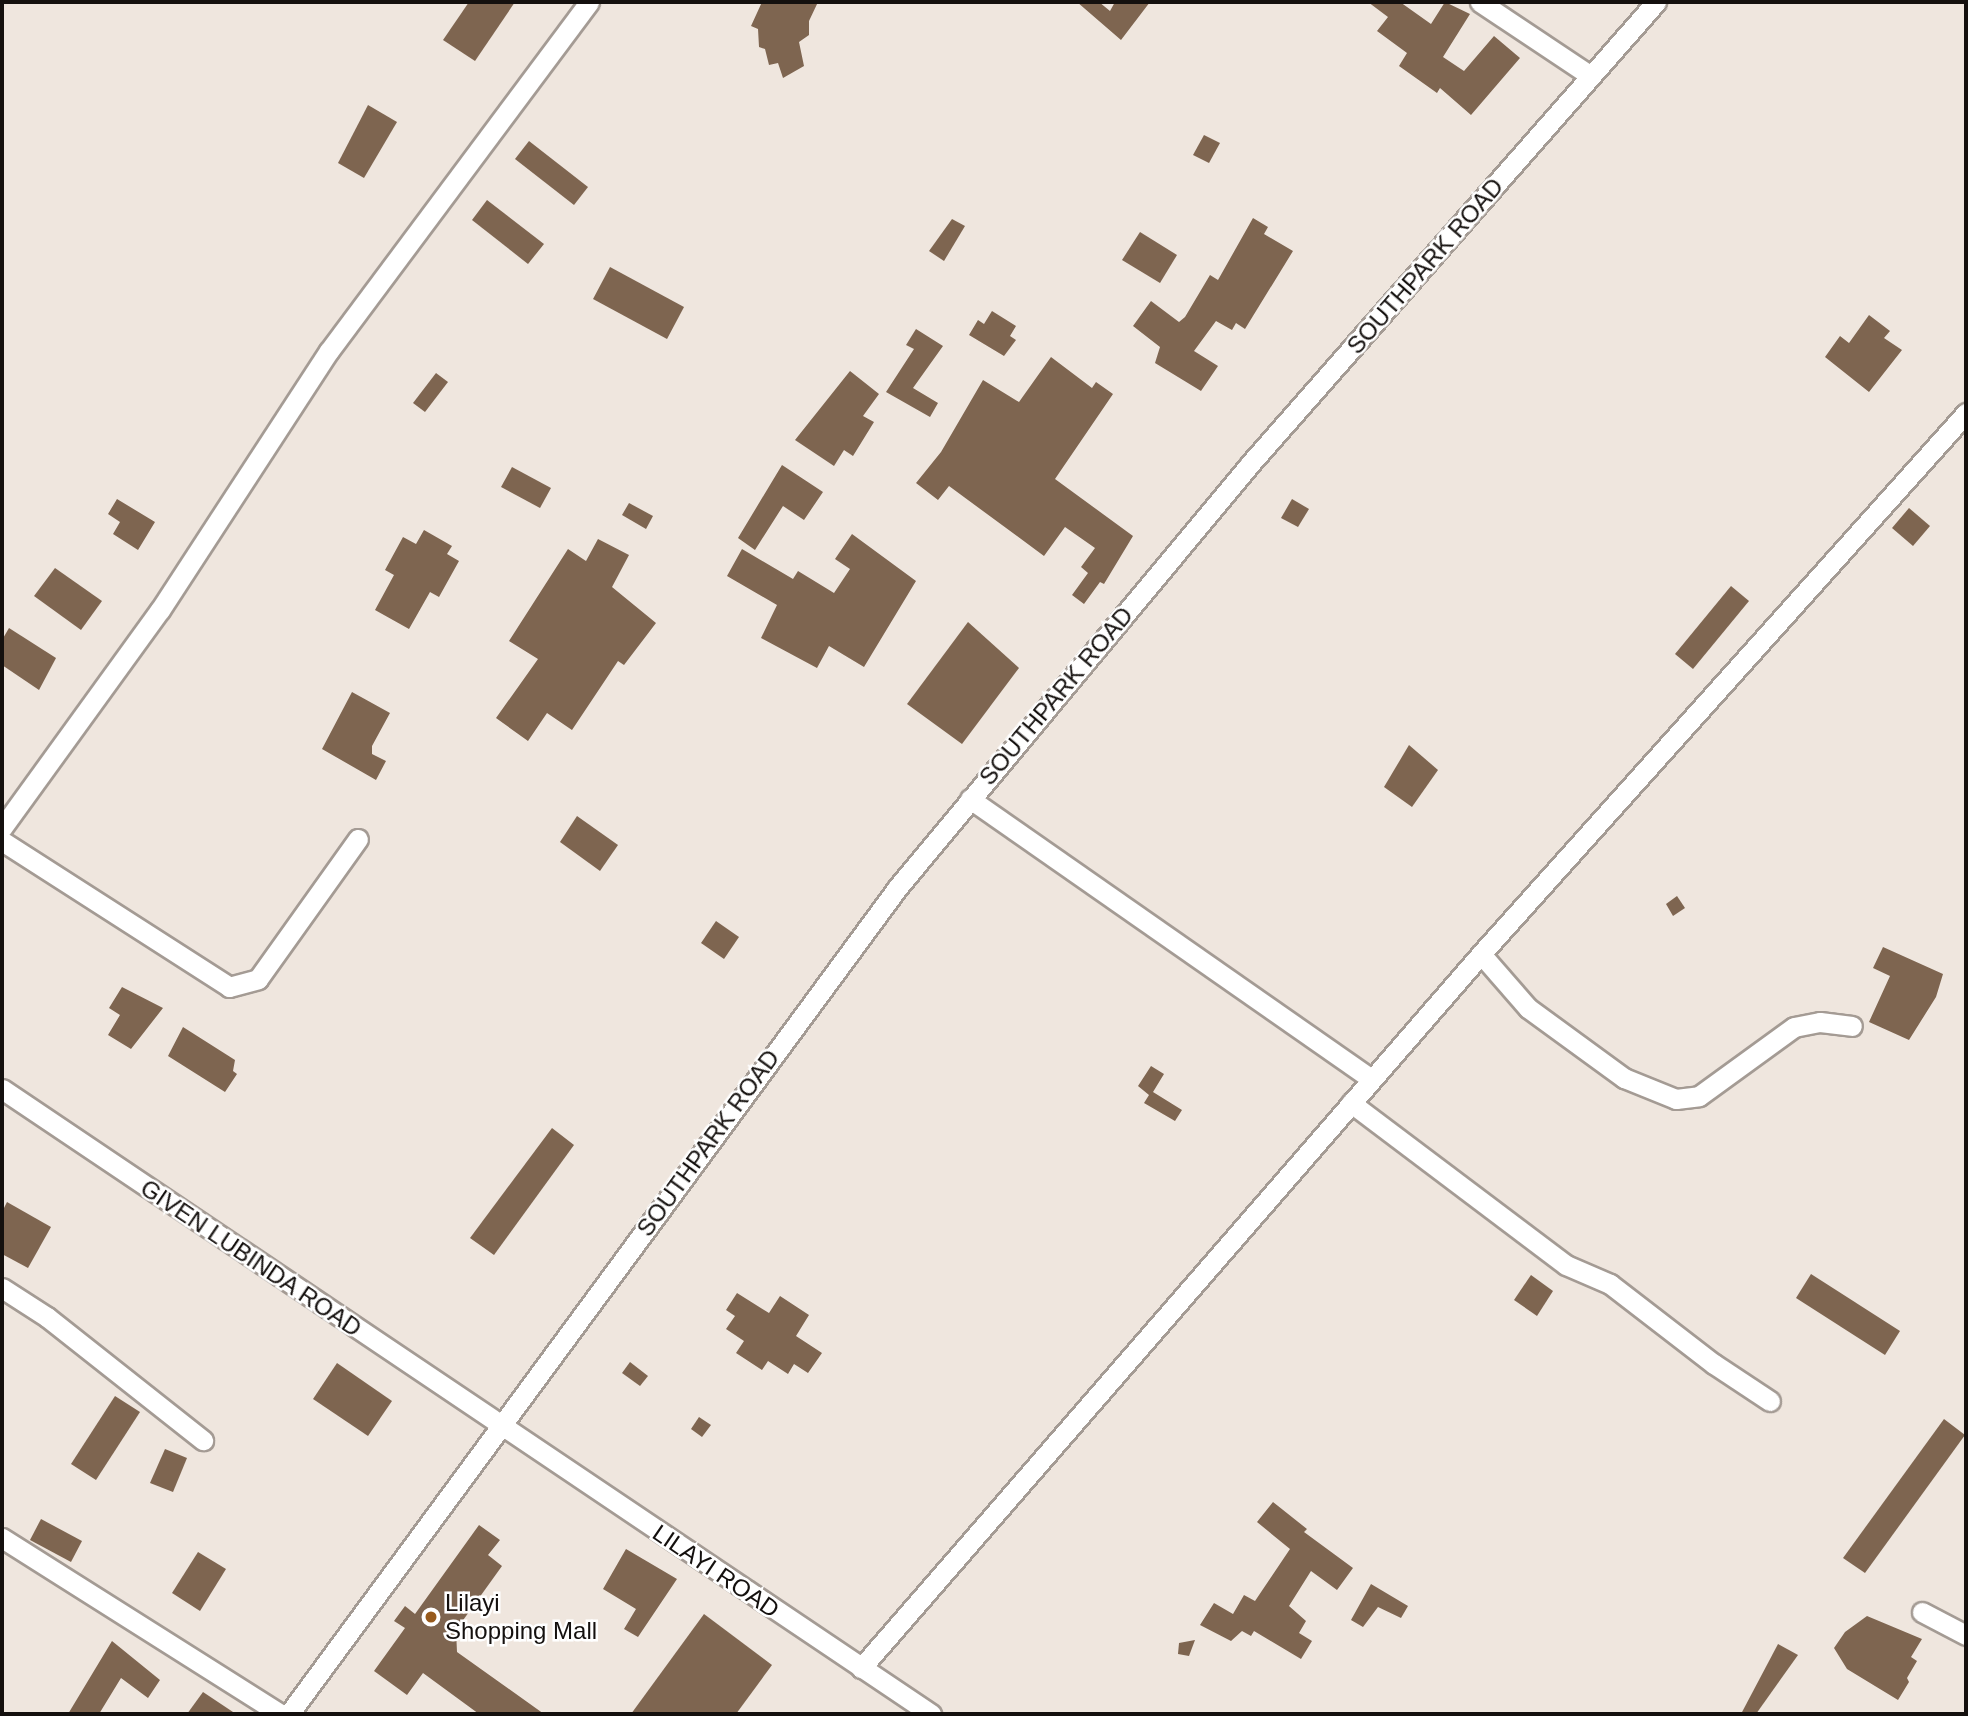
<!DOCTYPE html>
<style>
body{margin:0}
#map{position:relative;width:1968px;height:1716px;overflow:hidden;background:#efe6de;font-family:Arial,sans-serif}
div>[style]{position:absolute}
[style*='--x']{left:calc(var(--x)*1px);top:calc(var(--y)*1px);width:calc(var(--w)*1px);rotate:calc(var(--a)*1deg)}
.building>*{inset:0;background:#7e6550}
.roads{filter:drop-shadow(2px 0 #a49b94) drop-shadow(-2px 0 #a49b94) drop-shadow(0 2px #a49b94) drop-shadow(0 -2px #a49b94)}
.minor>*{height:19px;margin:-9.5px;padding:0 9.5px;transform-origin:9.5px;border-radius:9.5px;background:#fff}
.dots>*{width:19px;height:19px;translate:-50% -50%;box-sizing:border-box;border:4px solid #fff;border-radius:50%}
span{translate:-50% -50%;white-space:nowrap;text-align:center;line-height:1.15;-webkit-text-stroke:5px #fff;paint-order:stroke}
.street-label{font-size:24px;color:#14100e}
.poi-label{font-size:24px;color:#14100e}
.left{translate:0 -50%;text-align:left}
.frame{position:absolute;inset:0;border:4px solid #14100e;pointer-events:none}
</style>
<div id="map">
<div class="building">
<i style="clip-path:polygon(469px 2px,515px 2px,475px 61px,443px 40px)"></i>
<i style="clip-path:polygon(762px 2px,818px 2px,809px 21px,809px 35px,799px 42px,804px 66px,783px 78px,778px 63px,769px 65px,765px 49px,759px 47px,758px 29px,751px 26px)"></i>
<i style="clip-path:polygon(1077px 2px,1099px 2px,1110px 11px,1115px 2px,1150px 2px,1121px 40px)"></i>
<i style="clip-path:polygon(1368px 2px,1400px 2px,1431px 24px,1445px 2px,1470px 14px,1443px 57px,1464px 71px,1494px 36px,1520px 58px,1471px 115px,1440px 88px,1437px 93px,1399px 66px,1407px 53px,1377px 31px,1388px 17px)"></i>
<i style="clip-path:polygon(368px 105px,397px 122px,364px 178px,338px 163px)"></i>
<i style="clip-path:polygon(1204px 135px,1220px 143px,1209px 163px,1193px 155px)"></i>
<i style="clip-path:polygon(529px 141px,588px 187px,574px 205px,515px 159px)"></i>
<i style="clip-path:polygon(487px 200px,544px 244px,528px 264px,472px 220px)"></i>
<i style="clip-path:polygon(1253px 218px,1268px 227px,1264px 234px,1293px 251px,1245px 329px,1236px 323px,1232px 330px,1216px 321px,1194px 351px,1218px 366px,1201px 391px,1155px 363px,1160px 347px,1133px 326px,1151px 301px,1179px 322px,1185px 317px,1210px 275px,1218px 280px)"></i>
<i style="clip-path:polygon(952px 219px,965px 226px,944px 261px,929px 251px)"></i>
<i style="clip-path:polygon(1140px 232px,1177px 255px,1160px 283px,1122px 260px)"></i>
<i style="clip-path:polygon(610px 267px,684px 307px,667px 339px,593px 299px)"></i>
<i style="clip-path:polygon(992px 311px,1016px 326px,1010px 336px,1016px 340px,1004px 356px,969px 335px,978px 320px,984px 324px)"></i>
<i style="clip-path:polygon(1869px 315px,1890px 331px,1884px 338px,1902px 350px,1869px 392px,1825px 357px,1840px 336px,1849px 343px)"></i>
<i style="clip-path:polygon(916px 329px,943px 346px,913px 388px,938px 403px,930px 417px,886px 392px,914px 349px,906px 345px)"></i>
<i style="clip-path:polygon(1051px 357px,1092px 388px,1096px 382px,1113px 394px,1055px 479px,1133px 536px,1104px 584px,1100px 582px,1084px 604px,1072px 595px,1088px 573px,1081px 567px,1095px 548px,1065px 527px,1044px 556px,949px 486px,938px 500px,916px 483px,941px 452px,983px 380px,1019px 402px)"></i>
<i style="clip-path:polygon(850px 371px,879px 394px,863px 416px,874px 422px,853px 456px,844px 450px,834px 466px,795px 440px)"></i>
<i style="clip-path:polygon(436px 373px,448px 382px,425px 412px,413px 403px)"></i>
<i style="clip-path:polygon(782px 465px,823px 492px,804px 520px,783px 506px,755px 550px,738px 538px)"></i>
<i style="clip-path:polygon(512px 467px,551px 488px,540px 508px,501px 487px)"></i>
<i style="clip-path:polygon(117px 499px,155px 522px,138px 550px,113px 534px,120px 522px,108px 514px)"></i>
<i style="clip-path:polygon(1292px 499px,1309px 509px,1298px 527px,1281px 518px)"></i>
<i style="clip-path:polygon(629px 503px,653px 516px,646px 529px,622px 515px)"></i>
<i style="clip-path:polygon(1909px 508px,1930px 526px,1913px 546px,1892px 528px)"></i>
<i style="clip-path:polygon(424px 530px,452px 546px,447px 554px,459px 561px,439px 597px,430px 592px,409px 629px,375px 610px,394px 575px,385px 570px,403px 537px,416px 544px)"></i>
<i style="clip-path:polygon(852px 534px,916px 581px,864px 667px,829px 646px,817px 668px,761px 638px,777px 605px,727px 576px,742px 549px,793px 579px,798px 571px,834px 593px,850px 569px,835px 559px)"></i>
<i style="clip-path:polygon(598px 539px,629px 555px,612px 587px,656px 623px,624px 665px,618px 661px,572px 730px,547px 713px,528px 741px,496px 718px,538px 659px,509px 641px,568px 549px,586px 561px)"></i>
<i style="clip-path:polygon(55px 568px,102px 601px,81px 630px,34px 596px)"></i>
<i style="clip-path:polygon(1731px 586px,1749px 601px,1693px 669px,1675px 654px)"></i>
<i style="clip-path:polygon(968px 622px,1019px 668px,962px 744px,907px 704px)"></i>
<i style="clip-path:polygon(9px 628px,56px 658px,39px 690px,2px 665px,2px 640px)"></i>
<i style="clip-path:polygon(352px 692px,390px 713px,372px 746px,372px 754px,386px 761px,376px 780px,322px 749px)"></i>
<i style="clip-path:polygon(1409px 745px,1438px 770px,1412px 807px,1384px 787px)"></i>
<i style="clip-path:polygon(577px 816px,618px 845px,600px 871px,560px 842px)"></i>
<i style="clip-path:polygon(1677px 896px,1685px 908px,1673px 916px,1666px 904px)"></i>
<i style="clip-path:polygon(716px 921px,739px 937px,724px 959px,701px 943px)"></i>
<i style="clip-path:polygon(1883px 947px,1943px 974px,1936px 997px,1909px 1040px,1869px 1022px,1890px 976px,1873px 968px)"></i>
<i style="clip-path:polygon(122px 987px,163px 1008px,131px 1049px,108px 1035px,120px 1015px,109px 1008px)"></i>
<i style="clip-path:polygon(183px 1027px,235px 1060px,233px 1071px,237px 1074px,225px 1092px,168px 1056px)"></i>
<i style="clip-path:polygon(1151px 1066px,1164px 1074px,1153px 1092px,1182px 1110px,1175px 1121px,1144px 1103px,1149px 1095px,1138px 1086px)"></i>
<i style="clip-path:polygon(552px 1128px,574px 1145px,494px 1255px,470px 1238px)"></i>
<i style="clip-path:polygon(7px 1202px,51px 1227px,28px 1268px,2px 1254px,2px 1212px)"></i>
<i style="clip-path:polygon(1811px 1274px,1900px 1331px,1885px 1355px,1796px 1298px)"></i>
<i style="clip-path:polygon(1531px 1275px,1553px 1291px,1537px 1316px,1514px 1300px)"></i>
<i style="clip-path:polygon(737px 1293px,769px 1313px,780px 1296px,809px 1315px,796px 1336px,822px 1353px,808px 1373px,794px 1364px,788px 1374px,768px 1361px,762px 1370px,736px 1353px,744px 1341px,726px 1329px,735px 1316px,726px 1310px)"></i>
<i style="clip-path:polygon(630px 1362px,648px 1376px,640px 1386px,622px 1373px)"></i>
<i style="clip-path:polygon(337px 1363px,392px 1401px,368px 1436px,313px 1399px)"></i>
<i style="clip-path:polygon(115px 1396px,140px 1412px,96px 1480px,71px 1464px)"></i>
<i style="clip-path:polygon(699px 1417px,711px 1425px,702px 1437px,691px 1429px)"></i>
<i style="clip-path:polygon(1944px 1419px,1965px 1435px,1865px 1573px,1843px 1558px)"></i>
<i style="clip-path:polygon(165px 1449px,187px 1458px,173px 1492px,150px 1483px)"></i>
<i style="clip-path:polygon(1273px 1502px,1307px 1529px,1304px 1532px,1353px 1568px,1337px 1590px,1311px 1571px,1289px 1606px,1306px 1621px,1299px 1633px,1312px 1641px,1301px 1659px,1254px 1631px,1251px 1636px,1242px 1631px,1231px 1641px,1200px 1625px,1214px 1603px,1233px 1614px,1244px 1595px,1255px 1601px,1290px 1549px,1257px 1522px)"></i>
<i style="clip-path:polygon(41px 1519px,82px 1541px,71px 1562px,30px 1540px)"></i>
<i style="clip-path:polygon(479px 1525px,500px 1540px,488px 1555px,502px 1566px,456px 1630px,457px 1652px,544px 1714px,479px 1714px,423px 1673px,407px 1695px,374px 1671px,405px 1628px,394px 1621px,405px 1606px,415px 1614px)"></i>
<i style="clip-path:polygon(626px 1549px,677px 1579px,638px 1637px,624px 1629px,636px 1609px,603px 1589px)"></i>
<i style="clip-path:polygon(198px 1552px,226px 1569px,200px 1611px,172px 1593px)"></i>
<i style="clip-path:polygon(1371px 1584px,1408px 1606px,1401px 1618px,1378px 1607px,1363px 1627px,1351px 1620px)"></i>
<i style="clip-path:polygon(704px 1614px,772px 1665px,736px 1714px,631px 1714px)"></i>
<i style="clip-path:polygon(1867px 1616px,1922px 1639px,1911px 1657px,1917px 1661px,1907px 1678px,1909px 1682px,1898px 1700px,1847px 1669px,1834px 1648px,1845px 1632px)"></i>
<i style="clip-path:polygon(1195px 1640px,1189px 1656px,1178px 1654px,1179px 1643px)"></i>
<i style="clip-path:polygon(112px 1641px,160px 1680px,148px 1698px,121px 1678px,99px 1714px,68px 1714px)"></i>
<i style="clip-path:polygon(1778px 1644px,1798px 1655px,1756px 1714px,1741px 1714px)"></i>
<i style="clip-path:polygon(203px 1692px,236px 1714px,187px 1714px)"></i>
</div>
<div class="roads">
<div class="minor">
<i style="--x:1480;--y:2;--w:133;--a:33.7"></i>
<i style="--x:970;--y:799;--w:489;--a:34.9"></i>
<i style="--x:2;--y:828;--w:269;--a:-54.1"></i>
<i style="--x:160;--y:610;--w:309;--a:-56.9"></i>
<i style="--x:329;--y:351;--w:435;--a:-53.3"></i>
<i style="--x:2;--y:841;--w:270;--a:32.7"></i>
<i style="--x:229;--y:987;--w:30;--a:-15"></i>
<i style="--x:258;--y:979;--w:172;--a:-54.5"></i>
<i style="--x:1481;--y:954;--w:72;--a:49"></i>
<i style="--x:1528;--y:1008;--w:119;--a:36.1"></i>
<i style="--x:1624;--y:1078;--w:56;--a:22"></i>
<i style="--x:1676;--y:1099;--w:23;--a:-7"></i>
<i style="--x:1699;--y:1096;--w:117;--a:-36"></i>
<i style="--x:1794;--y:1027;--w:26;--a:-11"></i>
<i style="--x:1820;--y:1022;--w:32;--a:7"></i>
<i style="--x:2;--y:1089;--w:1120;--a:33.93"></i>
<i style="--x:1351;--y:1103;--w:269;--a:37"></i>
<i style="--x:1566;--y:1265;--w:48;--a:23.4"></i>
<i style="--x:1610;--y:1284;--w:131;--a:37.6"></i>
<i style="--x:1714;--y:1364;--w:67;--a:33.5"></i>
<i style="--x:2;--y:1288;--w:54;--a:32.8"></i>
<i style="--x:47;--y:1317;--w:199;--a:38.3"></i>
<i style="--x:2;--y:1538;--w:329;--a:32.3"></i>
<i style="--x:1922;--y:1612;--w:50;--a:27.6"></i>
<i style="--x:861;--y:1668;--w:946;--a:-49.03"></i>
<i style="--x:1481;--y:954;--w:727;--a:-48.12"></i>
<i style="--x:289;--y:1714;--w:1027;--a:-53.63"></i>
<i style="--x:898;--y:887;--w:550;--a:-50.23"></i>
<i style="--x:1250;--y:464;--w:615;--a:-48.69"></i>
</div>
</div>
<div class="dots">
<i style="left:431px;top:1617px;background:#975a1c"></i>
</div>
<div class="street-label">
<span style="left:1425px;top:266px;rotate:-49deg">SOUTHPARK ROAD</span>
<span style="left:1056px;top:696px;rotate:-50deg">SOUTHPARK ROAD</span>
<span style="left:708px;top:1143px;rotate:-54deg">SOUTHPARK ROAD</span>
<span style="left:251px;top:1258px;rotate:34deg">GIVEN LUBINDA ROAD</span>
<span style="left:716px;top:1571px;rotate:34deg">LILAYI ROAD</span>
</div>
<div class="poi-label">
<span class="left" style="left:445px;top:1617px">Lilayi<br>Shopping Mall</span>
</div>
<div class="frame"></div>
</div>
